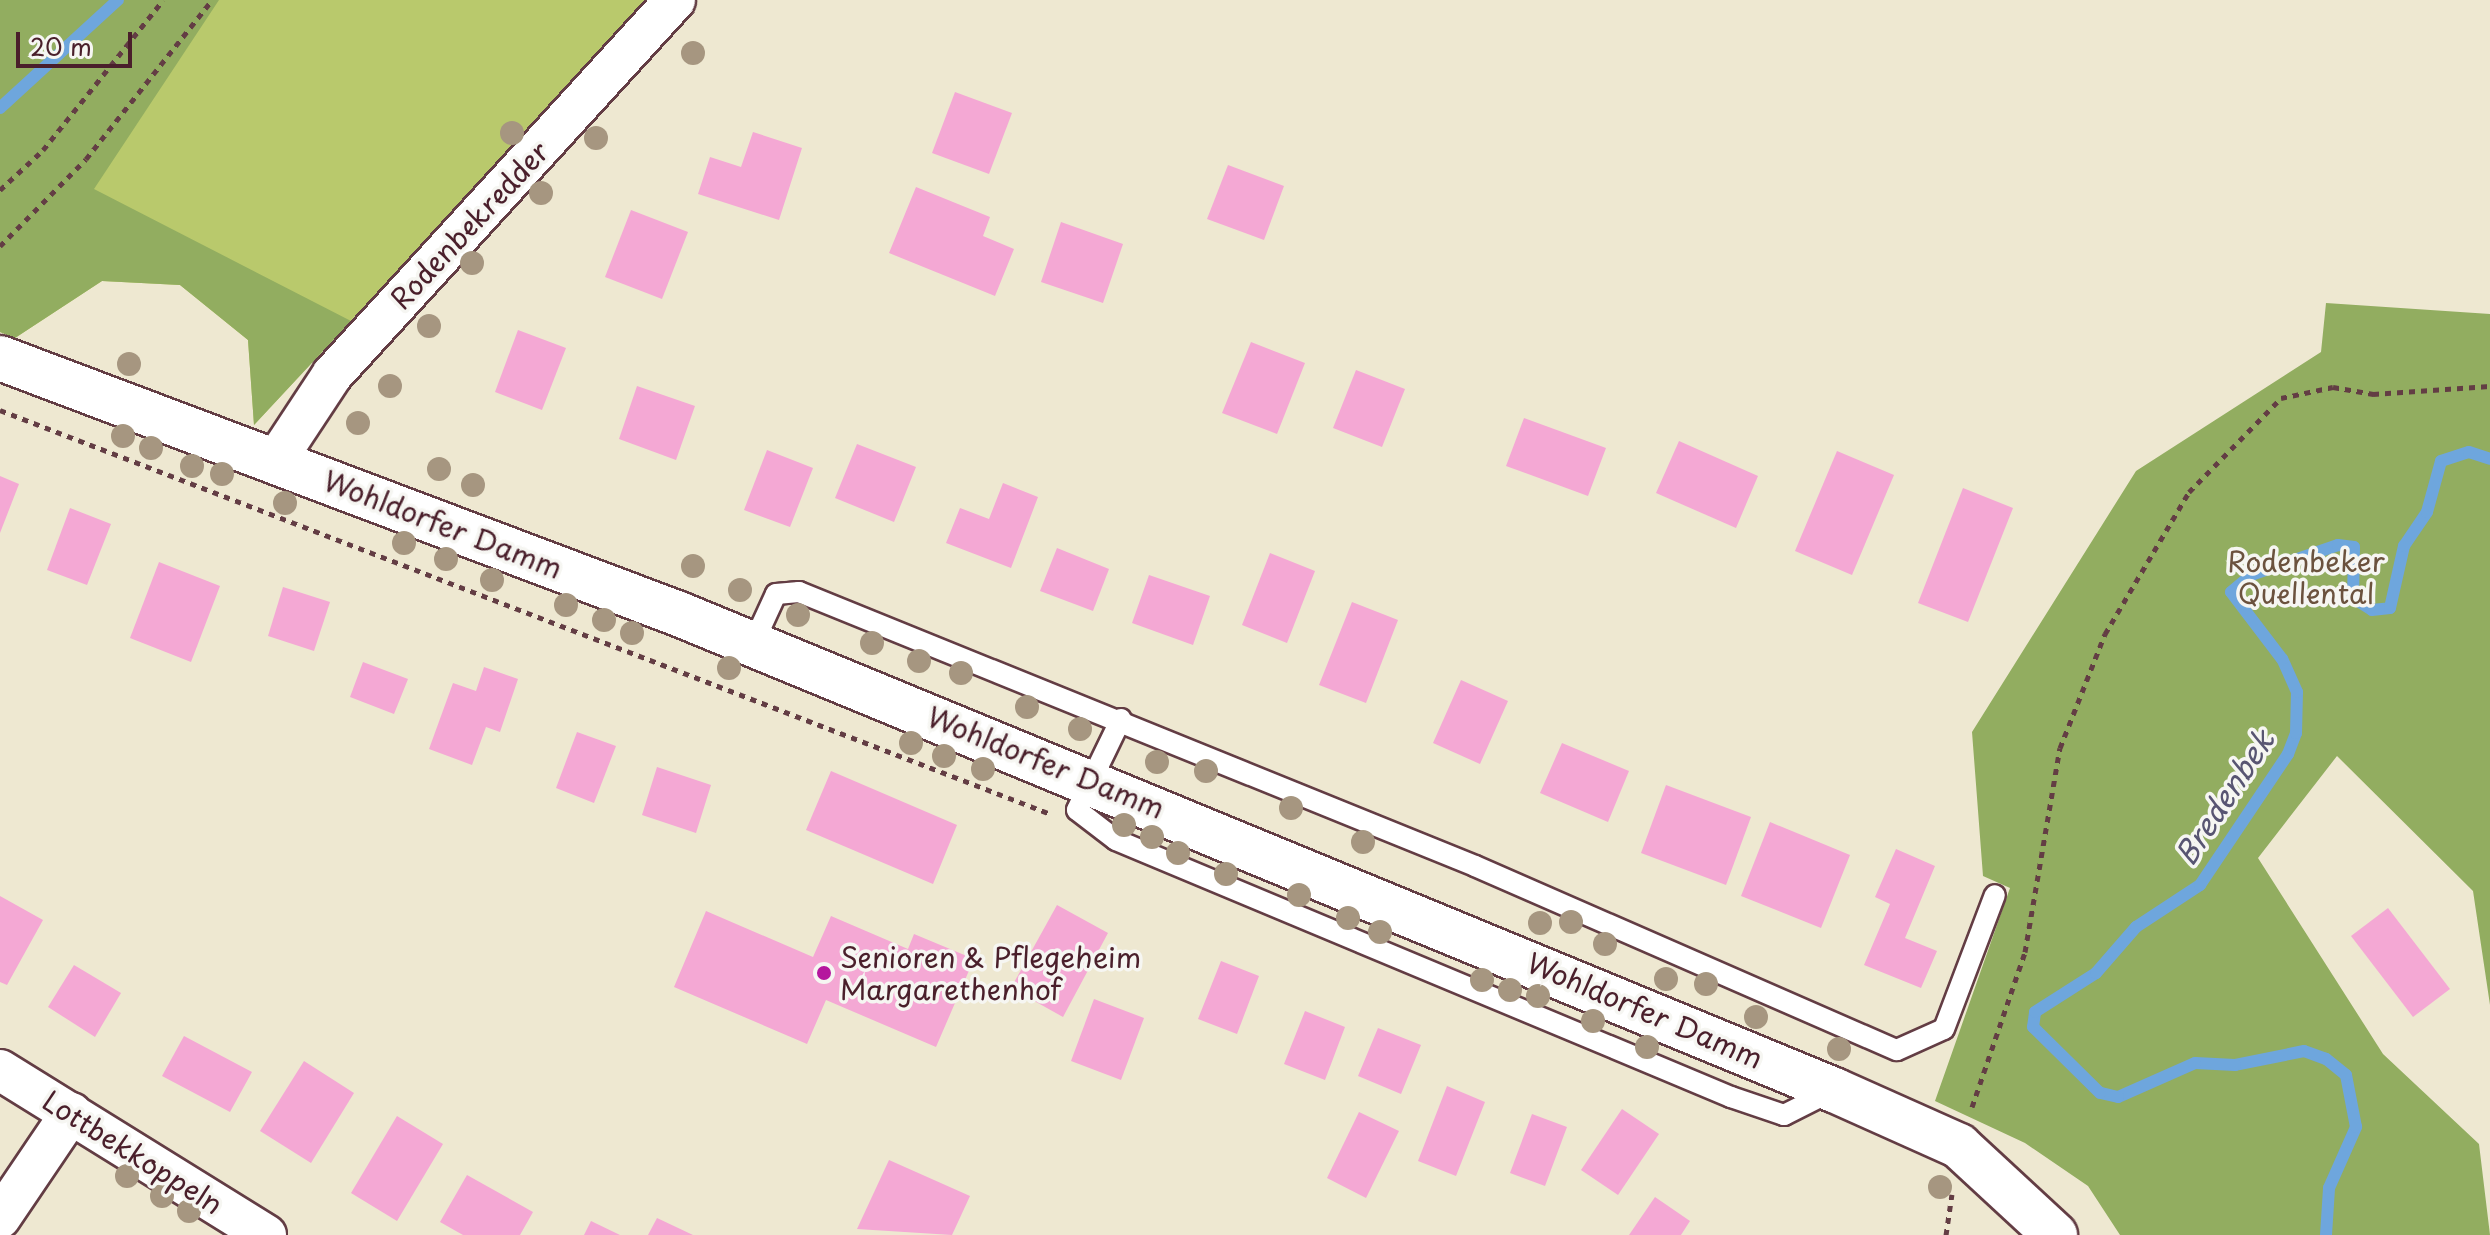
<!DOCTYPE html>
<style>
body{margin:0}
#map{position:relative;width:2490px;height:1235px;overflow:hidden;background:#eee8d1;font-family:"Playpen Sans",sans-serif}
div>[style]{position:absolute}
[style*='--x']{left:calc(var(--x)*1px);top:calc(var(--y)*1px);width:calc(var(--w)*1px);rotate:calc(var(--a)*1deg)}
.green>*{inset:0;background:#b9c96c}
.forest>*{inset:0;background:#92ad60}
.stream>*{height:12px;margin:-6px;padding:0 6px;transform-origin:6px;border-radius:6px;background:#6ea6dd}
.building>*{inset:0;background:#f4a8d4}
.path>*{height:5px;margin-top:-2.5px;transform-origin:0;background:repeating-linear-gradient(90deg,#633d44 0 6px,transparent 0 12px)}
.roads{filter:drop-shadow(2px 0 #633d44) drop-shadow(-2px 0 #633d44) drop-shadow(0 2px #633d44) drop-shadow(0 -2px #633d44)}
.lane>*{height:20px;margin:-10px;padding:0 10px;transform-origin:10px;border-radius:10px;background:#fff}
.street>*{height:40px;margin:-20px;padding:0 20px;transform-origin:20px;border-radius:20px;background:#fff}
.secondary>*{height:44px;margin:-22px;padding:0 22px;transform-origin:22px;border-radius:22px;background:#fff}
.trees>*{width:24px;height:24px;margin:-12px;border-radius:50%;background:#a69680}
.dots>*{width:22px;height:22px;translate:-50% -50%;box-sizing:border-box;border:4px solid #f6f6f2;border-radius:50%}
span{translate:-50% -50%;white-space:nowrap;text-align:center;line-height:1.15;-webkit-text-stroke:7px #f6f6f2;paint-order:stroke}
.street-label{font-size:28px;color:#4a1f2b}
.park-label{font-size:28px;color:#6b523e}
.poi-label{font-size:28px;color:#4a1f2b}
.left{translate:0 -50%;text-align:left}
.water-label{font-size:30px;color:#585572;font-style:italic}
.scale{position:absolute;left:16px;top:32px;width:116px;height:36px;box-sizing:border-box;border:4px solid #4a1f2b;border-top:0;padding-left:10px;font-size:24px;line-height:28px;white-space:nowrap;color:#4a1f2b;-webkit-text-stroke:6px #f6f6f2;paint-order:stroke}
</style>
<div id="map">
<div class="green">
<i style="clip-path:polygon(0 0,649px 0,254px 425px,248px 340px,180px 285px,102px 281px,15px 338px,0 332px)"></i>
</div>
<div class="forest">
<i style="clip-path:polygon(0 0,219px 0,94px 189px,351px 321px,254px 425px,248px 340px,180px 285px,102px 281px,15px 338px,0 332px)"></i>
<i style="clip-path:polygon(2326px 303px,2490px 314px,2490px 1005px,2473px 891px,2337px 756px,2258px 858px,2383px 1054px,2479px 1144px,2490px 1235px,2120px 1235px,2088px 1186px,2025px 1143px,1935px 1101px,2010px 888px,1983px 876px,1972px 732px,2136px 471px,2321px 352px)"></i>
</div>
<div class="stream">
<i style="--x:0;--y:108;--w:160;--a:-42.5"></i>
<i style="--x:2326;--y:1235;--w:47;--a:-86.3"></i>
<i style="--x:2329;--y:1188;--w:67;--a:-66.1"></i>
<i style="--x:2356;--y:1127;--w:53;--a:-100.9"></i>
<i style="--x:2346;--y:1075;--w:26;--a:-141"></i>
<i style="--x:2326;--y:1059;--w:23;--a:-160"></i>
<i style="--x:2304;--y:1051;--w:70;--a:168.5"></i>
<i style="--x:2235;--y:1065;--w:40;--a:-177.1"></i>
<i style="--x:2195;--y:1063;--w:84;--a:156.2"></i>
<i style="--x:2118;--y:1097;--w:18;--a:-167"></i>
<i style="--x:2100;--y:1093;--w:94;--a:-135.4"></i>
<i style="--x:2033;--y:1027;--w:15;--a:-82"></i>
<i style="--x:2035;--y:1012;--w:72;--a:-32.6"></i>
<i style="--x:2096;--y:973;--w:61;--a:-49"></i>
<i style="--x:2136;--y:927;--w:77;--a:-33.3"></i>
<i style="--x:2200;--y:885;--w:158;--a:-56.1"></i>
<i style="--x:2288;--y:754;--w:22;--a:-69"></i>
<i style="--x:2296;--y:733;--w:41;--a:-88.6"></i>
<i style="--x:2297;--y:692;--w:36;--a:-114"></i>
<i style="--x:2282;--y:659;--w:84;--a:-127.3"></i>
<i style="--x:2231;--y:592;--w:26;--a:-40"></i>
<i style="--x:2251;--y:575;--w:92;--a:-19"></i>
<i style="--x:2338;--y:545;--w:16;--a:7"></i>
<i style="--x:2354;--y:547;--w:51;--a:91.1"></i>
<i style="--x:2353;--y:598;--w:22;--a:32"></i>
<i style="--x:2372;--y:610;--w:18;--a:-6"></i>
<i style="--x:2390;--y:608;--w:64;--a:-77.3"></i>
<i style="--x:2404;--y:546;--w:41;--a:-55.9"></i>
<i style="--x:2427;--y:512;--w:53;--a:-74.6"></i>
<i style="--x:2441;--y:461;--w:29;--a:-18"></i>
<i style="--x:2469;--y:452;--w:22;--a:18"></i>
</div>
<div class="building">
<i style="clip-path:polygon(955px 92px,1012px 113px,989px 174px,932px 153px)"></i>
<i style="clip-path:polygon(753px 132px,802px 148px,779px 220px,698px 194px,710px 157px,741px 167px)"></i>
<i style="clip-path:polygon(1228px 165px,1284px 186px,1264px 240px,1207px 219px)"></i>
<i style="clip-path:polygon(916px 187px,990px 217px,983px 236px,1014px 249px,995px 296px,889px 253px)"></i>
<i style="clip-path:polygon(631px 210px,688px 232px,662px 299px,605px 277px)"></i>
<i style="clip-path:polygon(1061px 222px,1123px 244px,1103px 303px,1041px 282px)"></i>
<i style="clip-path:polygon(518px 330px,566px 348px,542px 410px,495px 392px)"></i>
<i style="clip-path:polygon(1251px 342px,1305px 363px,1277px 434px,1222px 413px)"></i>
<i style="clip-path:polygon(1356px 370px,1405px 389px,1382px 447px,1333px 428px)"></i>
<i style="clip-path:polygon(637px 386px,695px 406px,676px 460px,619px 439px)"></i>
<i style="clip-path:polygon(1524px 418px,1606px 448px,1588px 496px,1506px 466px)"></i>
<i style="clip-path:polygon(1679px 441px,1758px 476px,1736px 528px,1656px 493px)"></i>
<i style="clip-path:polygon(857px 444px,916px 467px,894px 522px,835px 498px)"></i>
<i style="clip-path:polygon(767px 450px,813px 468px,790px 527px,744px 510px)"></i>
<i style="clip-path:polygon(1837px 451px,1894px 475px,1852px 575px,1795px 551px)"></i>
<i style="clip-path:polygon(0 476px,19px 484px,0 533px)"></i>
<i style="clip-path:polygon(1003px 483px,1038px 497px,1011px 568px,946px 543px,960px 508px,989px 519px)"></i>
<i style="clip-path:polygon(1963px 488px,2013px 508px,1968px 622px,1918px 603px)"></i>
<i style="clip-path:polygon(70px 508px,111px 524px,87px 585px,47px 570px)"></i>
<i style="clip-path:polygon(1057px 548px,1109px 569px,1093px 611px,1040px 591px)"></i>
<i style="clip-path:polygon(1270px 553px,1315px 571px,1287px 643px,1242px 625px)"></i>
<i style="clip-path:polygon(159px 562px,220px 586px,191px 662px,130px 638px)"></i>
<i style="clip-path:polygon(1149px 575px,1210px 596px,1193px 645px,1132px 623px)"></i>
<i style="clip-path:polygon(283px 587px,330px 602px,314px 651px,268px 636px)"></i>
<i style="clip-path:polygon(1352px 602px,1398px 620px,1366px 703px,1319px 685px)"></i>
<i style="clip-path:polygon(363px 662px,408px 679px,394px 714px,350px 697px)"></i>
<i style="clip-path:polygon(484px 667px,518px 679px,500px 732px,486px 727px,472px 765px,429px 749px,453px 683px,476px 691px)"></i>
<i style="clip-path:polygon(1461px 680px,1508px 701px,1480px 764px,1433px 743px)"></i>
<i style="clip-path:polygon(577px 732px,616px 746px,594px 803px,556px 788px)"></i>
<i style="clip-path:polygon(1562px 743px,1629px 771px,1608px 822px,1540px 793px)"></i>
<i style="clip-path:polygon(657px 767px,711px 785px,696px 833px,642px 815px)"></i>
<i style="clip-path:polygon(831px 771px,957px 825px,933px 884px,806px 830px)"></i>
<i style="clip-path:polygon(1666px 785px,1751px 817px,1726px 885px,1641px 853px)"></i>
<i style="clip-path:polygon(1770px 822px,1850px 855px,1821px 928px,1741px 896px)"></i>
<i style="clip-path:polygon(1896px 849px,1935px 866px,1905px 938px,1937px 951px,1921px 988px,1864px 965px,1890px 904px,1875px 897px)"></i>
<i style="clip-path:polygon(0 896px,43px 920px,7px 985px,0 982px)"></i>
<i style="clip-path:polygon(1057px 905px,1108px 933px,1063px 1017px,1011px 988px)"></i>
<i style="clip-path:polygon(2388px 908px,2450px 989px,2413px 1017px,2351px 936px)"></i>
<i style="clip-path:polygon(706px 911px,813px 957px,831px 916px,908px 949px,914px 934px,974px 959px,936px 1047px,826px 1000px,807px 1044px,674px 987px)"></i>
<i style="clip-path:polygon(1221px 961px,1259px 976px,1237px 1034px,1198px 1019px)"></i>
<i style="clip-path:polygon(74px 965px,121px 993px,95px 1037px,48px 1007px)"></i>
<i style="clip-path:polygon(1094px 999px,1144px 1018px,1121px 1080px,1071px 1061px)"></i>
<i style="clip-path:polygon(1305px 1011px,1345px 1027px,1325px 1080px,1284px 1064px)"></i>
<i style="clip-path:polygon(1378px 1028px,1421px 1045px,1401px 1094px,1358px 1076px)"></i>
<i style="clip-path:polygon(184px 1036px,252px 1072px,230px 1112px,162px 1076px)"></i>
<i style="clip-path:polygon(304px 1061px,354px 1093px,311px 1163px,260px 1131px)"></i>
<i style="clip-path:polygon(1447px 1086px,1485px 1102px,1456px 1176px,1418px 1161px)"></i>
<i style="clip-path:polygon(1622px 1109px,1659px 1134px,1618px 1195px,1581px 1170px)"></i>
<i style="clip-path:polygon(1359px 1112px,1399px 1131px,1366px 1198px,1327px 1178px)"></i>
<i style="clip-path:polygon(1532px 1114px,1567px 1127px,1545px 1186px,1510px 1173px)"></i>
<i style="clip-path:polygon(397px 1116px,443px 1144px,397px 1221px,351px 1193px)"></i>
<i style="clip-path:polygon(889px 1160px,970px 1196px,952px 1235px,857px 1229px)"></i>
<i style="clip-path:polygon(467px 1175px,533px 1212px,520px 1235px,463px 1235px,440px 1222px)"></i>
<i style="clip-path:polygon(1655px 1197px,1690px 1221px,1681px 1235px,1629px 1235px)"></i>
<i style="clip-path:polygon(657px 1218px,693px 1235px,648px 1235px)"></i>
<i style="clip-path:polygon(591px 1221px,620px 1235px,584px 1235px)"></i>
</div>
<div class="path">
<i style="--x:0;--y:190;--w:59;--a:-42.9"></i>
<i style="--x:43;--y:150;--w:192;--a:-51.3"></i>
<i style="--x:0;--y:246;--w:122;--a:-45.3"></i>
<i style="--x:86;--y:159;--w:203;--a:-51.6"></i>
<i style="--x:0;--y:410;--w:1126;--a:21.03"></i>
<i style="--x:1972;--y:1107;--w:164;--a:-71.1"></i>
<i style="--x:2025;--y:952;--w:207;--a:-80.3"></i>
<i style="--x:2060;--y:748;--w:123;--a:-68.5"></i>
<i style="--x:2105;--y:634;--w:165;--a:-59.4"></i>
<i style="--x:2189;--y:492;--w:132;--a:-45.6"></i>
<i style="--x:2281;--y:398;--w:53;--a:-11.9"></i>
<i style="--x:2333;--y:387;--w:41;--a:9.9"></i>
<i style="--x:2373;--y:394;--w:117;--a:-3.9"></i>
<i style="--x:1946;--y:1235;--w:41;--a:-81.7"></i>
</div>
<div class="roads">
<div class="lane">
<i style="--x:753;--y:644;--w:55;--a:-65.3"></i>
<i style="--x:776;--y:594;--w:23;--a:-5"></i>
<i style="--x:799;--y:592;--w:729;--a:22.06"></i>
<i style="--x:1475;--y:866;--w:460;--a:23.6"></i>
<i style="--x:1897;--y:1050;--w:51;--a:-24.1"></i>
<i style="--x:1944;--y:1029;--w:143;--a:-69.2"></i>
<i style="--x:1121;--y:719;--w:101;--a:115.8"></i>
<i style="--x:1077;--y:810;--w:49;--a:37.6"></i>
<i style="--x:1116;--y:840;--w:667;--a:22.68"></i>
<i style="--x:1731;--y:1097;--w:56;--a:18.8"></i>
<i style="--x:1784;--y:1115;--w:51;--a:-26.6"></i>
</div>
<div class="street">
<i style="--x:276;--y:460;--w:102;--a:-56.6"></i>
<i style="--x:332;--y:375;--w:508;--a:-47.55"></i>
<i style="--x:0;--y:1070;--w:313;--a:31.8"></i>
<i style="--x:0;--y:1218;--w:127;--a:-55.9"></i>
</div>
<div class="secondary">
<i style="--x:0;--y:358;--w:726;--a:20.66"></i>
<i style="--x:679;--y:614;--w:1249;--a:22.4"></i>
<i style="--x:1834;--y:1090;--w:137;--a:24.1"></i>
<i style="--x:1959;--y:1146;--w:131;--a:42.8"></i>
</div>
</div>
<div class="trees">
<i style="left:693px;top:53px"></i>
<i style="left:512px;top:133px"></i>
<i style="left:596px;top:138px"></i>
<i style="left:541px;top:193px"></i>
<i style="left:472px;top:263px"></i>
<i style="left:429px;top:326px"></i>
<i style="left:129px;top:364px"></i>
<i style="left:390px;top:386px"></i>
<i style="left:358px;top:423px"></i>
<i style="left:123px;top:436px"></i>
<i style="left:151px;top:448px"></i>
<i style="left:192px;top:466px"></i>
<i style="left:439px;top:469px"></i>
<i style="left:222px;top:474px"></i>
<i style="left:473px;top:485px"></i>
<i style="left:285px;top:503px"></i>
<i style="left:404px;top:543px"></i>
<i style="left:446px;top:559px"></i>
<i style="left:693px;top:566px"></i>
<i style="left:492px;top:580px"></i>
<i style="left:740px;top:590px"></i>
<i style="left:566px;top:605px"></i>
<i style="left:798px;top:615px"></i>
<i style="left:604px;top:620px"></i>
<i style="left:632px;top:633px"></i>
<i style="left:872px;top:643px"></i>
<i style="left:919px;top:661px"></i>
<i style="left:729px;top:668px"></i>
<i style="left:961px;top:673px"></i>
<i style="left:1027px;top:707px"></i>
<i style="left:1080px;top:729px"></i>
<i style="left:911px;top:743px"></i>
<i style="left:944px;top:756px"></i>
<i style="left:1157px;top:762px"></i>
<i style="left:983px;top:769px"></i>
<i style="left:1206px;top:771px"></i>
<i style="left:1291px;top:808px"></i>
<i style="left:1124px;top:825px"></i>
<i style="left:1152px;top:837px"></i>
<i style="left:1363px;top:842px"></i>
<i style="left:1178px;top:853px"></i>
<i style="left:1226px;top:874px"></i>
<i style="left:1299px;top:895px"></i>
<i style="left:1348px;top:918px"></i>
<i style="left:1571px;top:922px"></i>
<i style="left:1540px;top:923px"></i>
<i style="left:1380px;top:932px"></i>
<i style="left:1605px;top:944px"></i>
<i style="left:1666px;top:979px"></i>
<i style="left:1482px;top:980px"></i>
<i style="left:1706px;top:984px"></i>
<i style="left:1510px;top:990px"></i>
<i style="left:1538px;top:996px"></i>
<i style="left:1756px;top:1017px"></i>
<i style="left:1593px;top:1021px"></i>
<i style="left:1647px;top:1047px"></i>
<i style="left:1839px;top:1049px"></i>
<i style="left:127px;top:1176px"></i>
<i style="left:1940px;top:1187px"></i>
<i style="left:162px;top:1196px"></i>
<i style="left:189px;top:1211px"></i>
</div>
<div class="dots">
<i style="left:824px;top:973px;background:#b5179e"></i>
</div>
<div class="street-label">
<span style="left:469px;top:225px;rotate:-47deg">Rodenbekredder</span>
<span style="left:443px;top:524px;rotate:21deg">Wohldorfer Damm</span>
<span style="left:1046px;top:762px;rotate:22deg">Wohldorfer Damm</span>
<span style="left:1645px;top:1010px;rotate:23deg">Wohldorfer Damm</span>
<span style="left:133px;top:1152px;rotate:32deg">Lottbekkoppeln</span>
</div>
<div class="park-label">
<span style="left:2306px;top:577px">Rodenbeker<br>Quellental</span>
</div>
<div class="poi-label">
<span class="left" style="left:840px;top:973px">Senioren &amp; Pflegeheim<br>Margarethenhof</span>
</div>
<div class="water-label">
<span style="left:2224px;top:797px;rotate:-57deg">Bredenbek</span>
</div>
<div class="scale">20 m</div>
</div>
